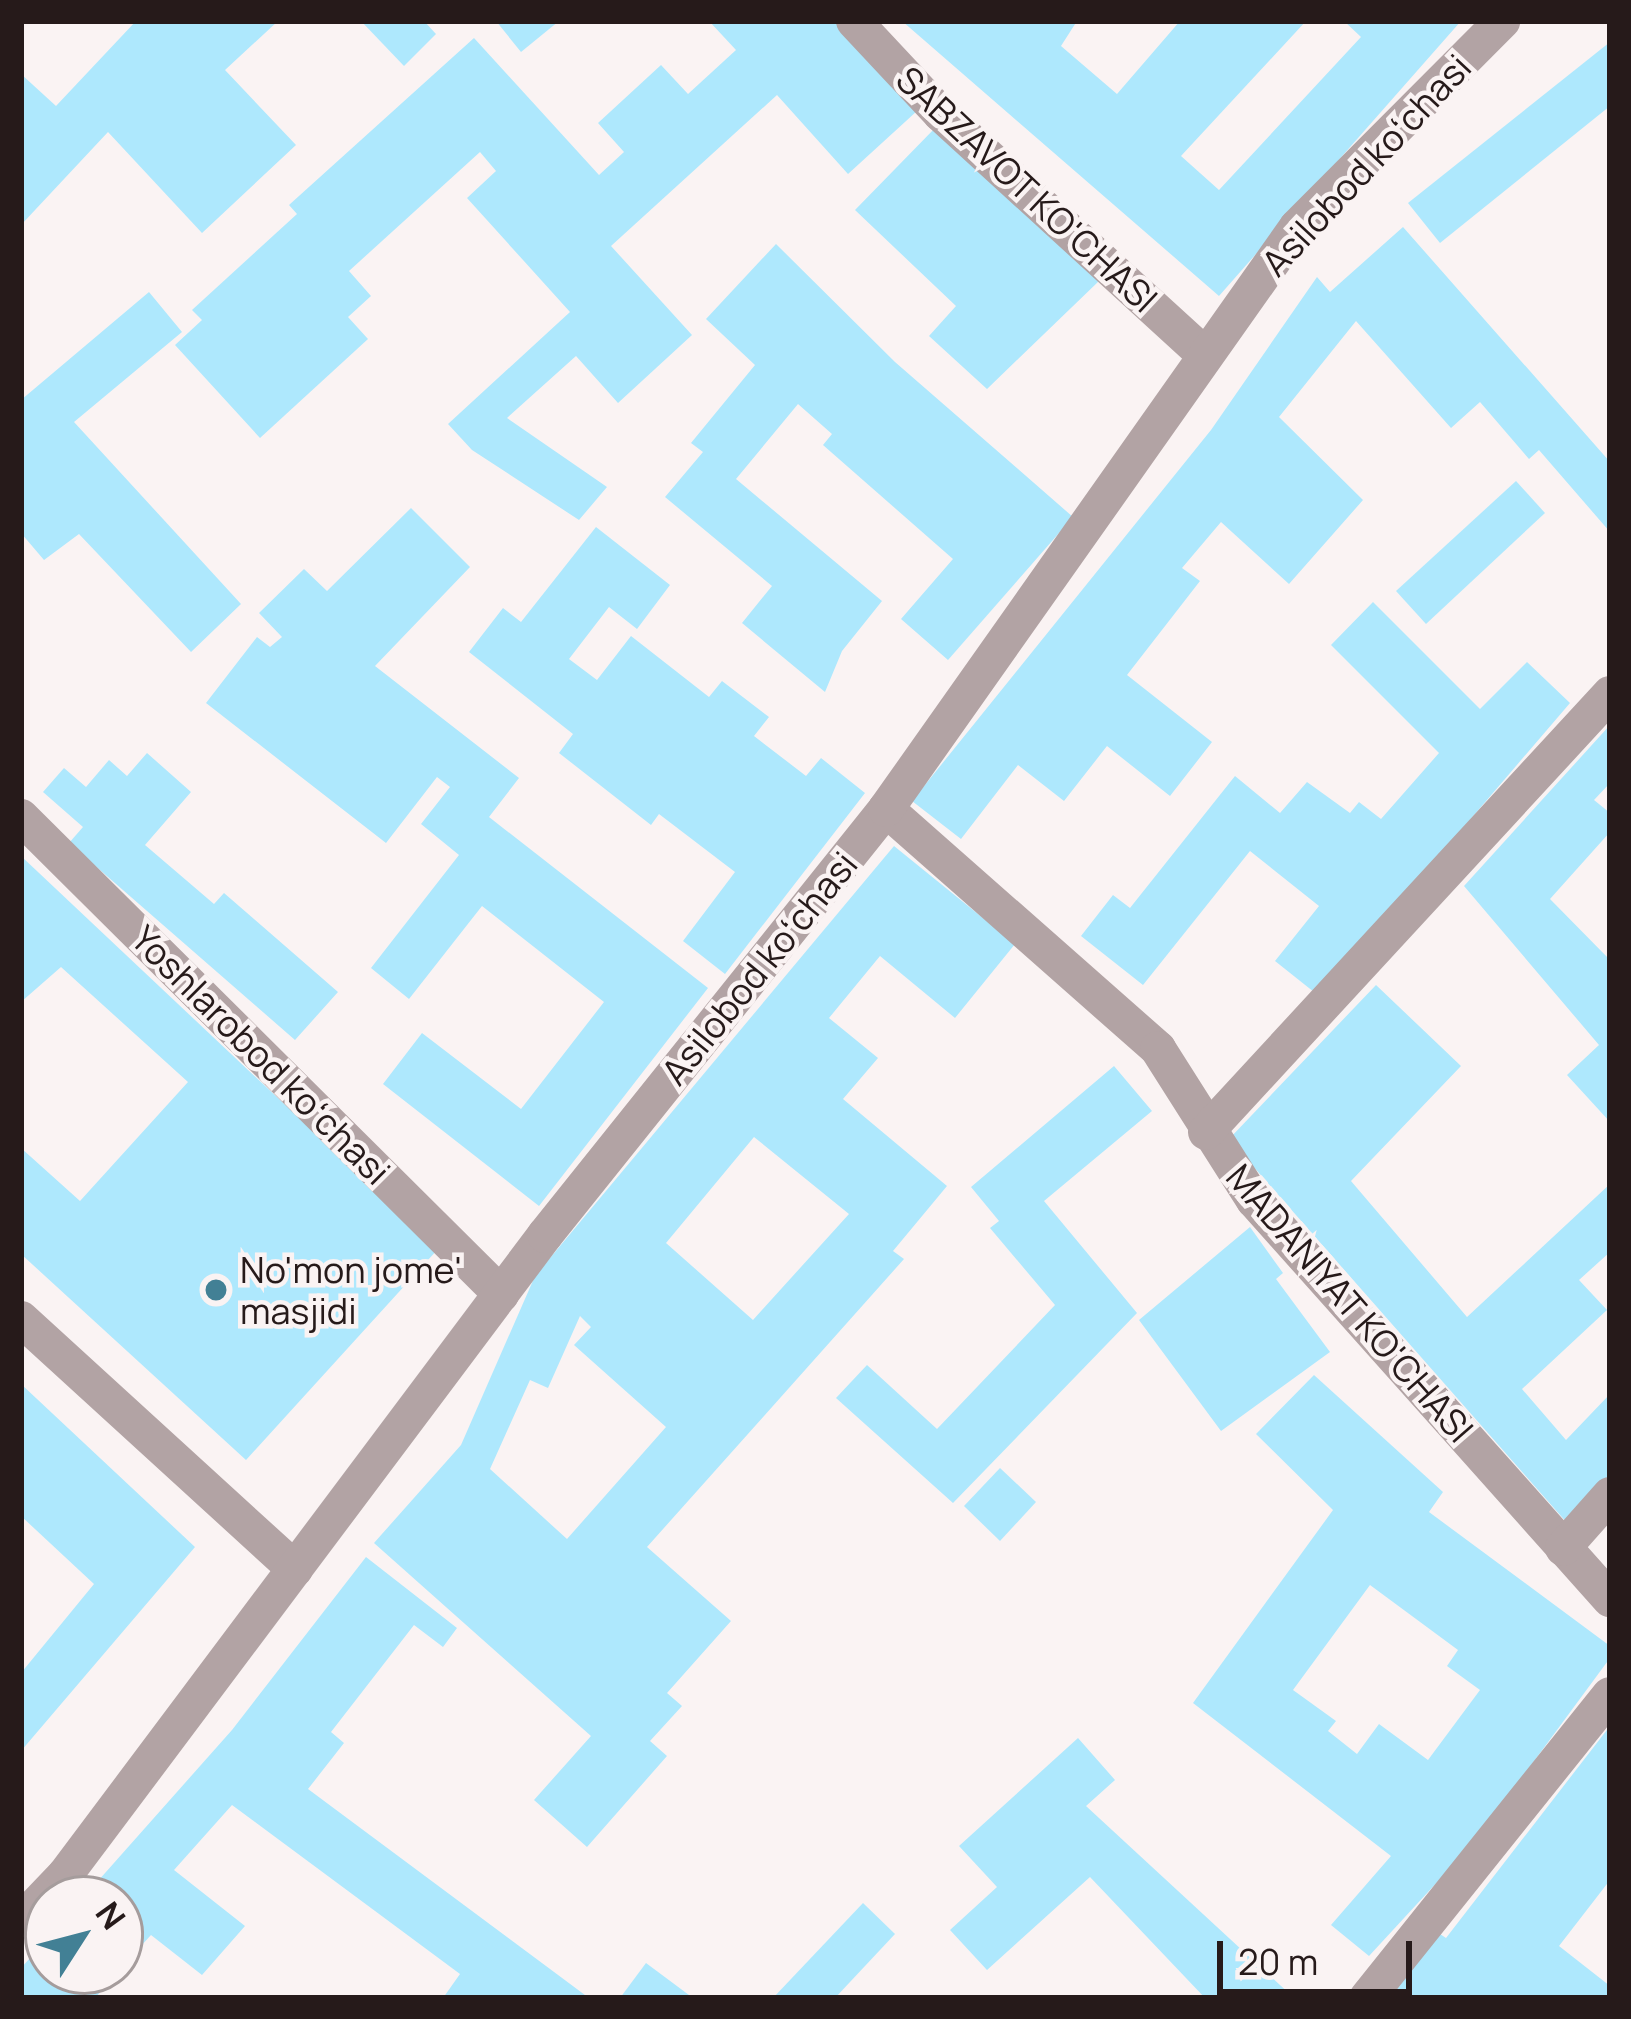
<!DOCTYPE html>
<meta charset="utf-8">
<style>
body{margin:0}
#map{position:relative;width:1631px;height:2019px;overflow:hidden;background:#faf3f3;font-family:Manrope,sans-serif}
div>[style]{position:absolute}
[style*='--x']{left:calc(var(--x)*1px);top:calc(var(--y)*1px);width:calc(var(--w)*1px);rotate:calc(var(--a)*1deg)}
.building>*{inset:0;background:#aee8fd}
.street>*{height:36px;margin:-18px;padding:0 18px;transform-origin:18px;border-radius:18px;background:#b2a3a4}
.dots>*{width:33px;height:33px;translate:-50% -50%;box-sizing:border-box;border:6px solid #faf3f3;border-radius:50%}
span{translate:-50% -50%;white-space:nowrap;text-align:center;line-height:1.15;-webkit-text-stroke:9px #faf3f3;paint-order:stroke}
.street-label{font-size:36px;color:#261a1a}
.poi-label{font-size:36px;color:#261a1a}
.left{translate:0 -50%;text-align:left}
.frame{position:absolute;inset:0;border:24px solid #261a1a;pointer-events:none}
.north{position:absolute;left:24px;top:1875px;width:120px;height:120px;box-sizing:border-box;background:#faf3f3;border:3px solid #a59c9c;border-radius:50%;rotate:54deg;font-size:33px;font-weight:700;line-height:48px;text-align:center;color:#261a1a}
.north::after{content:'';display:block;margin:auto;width:42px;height:54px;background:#428095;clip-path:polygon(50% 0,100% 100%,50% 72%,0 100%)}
.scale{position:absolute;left:1217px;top:1941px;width:195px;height:54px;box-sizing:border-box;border:6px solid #261a1a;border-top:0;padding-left:15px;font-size:36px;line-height:42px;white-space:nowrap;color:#261a1a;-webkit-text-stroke:9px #faf3f3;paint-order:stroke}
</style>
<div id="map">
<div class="building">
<i style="clip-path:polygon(136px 21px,278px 21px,225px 70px,296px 145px,202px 233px,108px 132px,21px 225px,21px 74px,56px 106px)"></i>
<i style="clip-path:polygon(361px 21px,424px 21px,436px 34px,404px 66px)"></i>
<i style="clip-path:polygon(496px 21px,559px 21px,521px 52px)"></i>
<i style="clip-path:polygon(709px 21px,835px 21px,917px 111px,848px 174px,777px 95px,611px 246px,692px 335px,618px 403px,576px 356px,507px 418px,607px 487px,579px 520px,472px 450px,448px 424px,570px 312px,467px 198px,496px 171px,480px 152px,349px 271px,371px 296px,348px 317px,368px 339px,260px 438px,175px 345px,202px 320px,192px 310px,297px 214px,289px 205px,474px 38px,599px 175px,624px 152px,598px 123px,661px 65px,688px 94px,736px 50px)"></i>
<i style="clip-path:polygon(902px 21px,1077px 21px,1061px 46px,1117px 94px,1180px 21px,1306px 21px,1181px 156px,1219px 190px,1361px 37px,1344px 21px,1461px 21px,1219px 296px)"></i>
<i style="clip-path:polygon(1610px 42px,1610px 106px,1440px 243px,1408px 203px)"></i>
<i style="clip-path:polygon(936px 127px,1099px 281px,987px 389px,929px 336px,956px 306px,855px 210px)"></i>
<i style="clip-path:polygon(1403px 227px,1610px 462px,1610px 532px,1539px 450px,1529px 459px,1480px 402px,1451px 428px,1356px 321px,1279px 417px,1363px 500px,1289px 584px,1221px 522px,1182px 568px,1200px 581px,1127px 675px,1212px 742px,1170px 796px,1107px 746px,1064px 801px,1018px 765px,961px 839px,912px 801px,1211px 430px,1317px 277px,1330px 292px)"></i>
<i style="clip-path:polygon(776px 244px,895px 362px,1073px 517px,948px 660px,901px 619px,953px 559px,823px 445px,832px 434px,798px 404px,736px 479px,882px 601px,842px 651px,825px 692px,742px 623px,772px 586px,665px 497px,703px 452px,691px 443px,755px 365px,706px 319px)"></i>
<i style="clip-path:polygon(149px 292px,182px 332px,74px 422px,241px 604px,191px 652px,79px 534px,44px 560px,21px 533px,21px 400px)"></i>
<i style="clip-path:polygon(1516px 481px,1545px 513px,1426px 624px,1396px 591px)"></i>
<i style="clip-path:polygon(411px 508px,470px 567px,375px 666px,519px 778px,489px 817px,708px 988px,539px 1206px,383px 1084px,422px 1033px,521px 1109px,604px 1002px,482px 906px,409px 999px,371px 968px,459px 855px,421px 824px,450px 787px,437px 777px,386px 843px,206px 703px,257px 637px,270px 647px,282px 637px,259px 613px,304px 569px,327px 591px)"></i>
<i style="clip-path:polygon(596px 527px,670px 585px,637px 629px,609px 607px,569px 659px,597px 680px,631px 636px,709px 697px,722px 681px,769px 717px,754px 736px,806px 776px,821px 758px,865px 793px,725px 974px,683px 941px,735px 872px,659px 814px,651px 825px,559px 753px,573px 734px,469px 652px,503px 608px,521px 622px)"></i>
<i style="clip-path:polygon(1373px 602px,1480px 709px,1527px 662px,1570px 703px,1319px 996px,1275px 961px,1319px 906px,1250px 851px,1143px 985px,1081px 936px,1113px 895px,1130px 908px,1235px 776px,1280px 813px,1307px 782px,1350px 813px,1359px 802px,1381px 819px,1439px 753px,1331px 645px)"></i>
<i style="clip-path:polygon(1610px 725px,1610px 783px,1594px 800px,1610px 813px,1610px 832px,1550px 899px,1610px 960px,1610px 1122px,1567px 1075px,1599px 1045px,1464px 886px)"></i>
<i style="clip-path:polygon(147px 753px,191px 792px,145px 845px,214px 904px,224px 893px,338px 992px,295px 1040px,69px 843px,83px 827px,43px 792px,64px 768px,86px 787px,109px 760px,127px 776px)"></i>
<i style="clip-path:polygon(evenodd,894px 846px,1015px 944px,955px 1018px,880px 956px,829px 1018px,878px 1058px,843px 1099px,947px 1186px,893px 1251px,904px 1259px,647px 1547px,731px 1621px,667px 1693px,682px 1706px,650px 1741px,667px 1756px,587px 1847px,534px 1800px,591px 1736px,374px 1543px,461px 1445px,535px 1276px,894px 846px,754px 1137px,849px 1214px,753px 1320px,666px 1243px,754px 1137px,894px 846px,580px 1316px,591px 1327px,574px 1345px,666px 1427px,567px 1539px,490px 1469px,530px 1380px,548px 1388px,580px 1316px)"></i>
<i style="clip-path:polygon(21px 856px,438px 1249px,246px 1460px,21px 1254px,21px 1148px,80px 1201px,188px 1082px,61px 967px,21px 1002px)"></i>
<i style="clip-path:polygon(1376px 985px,1461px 1066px,1351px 1181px,1467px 1317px,1610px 1184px,1610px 1252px,1579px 1280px,1607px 1310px,1522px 1389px,1566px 1440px,1610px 1394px,1610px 1478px,1568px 1524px,1229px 1139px)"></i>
<i style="clip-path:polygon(1114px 1066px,1152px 1111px,1044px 1201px,1137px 1313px,953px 1503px,836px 1398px,867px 1365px,937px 1429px,1055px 1305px,990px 1228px,999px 1221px,971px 1187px)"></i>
<i style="clip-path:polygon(1250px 1227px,1283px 1273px,1276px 1279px,1330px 1352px,1221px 1431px,1139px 1320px)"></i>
<i style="clip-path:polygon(evenodd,1314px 1375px,1443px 1492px,1429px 1512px,1610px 1646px,1610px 1658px,1476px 1840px,1369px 1956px,1331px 1925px,1391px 1856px,1193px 1703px,1333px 1510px,1256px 1434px,1314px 1375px,1370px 1585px,1458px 1650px,1447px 1666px,1480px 1690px,1428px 1760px,1379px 1724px,1357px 1754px,1328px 1731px,1336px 1721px,1293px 1690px,1370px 1585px)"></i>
<i style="clip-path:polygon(21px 1384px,195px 1547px,21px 1751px,21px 1673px,94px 1584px,21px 1516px)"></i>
<i style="clip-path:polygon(1000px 1468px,1036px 1502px,1000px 1541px,964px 1506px)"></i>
<i style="clip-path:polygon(366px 1557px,457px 1628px,443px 1647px,414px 1625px,331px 1732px,344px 1743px,308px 1789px,589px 1998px,443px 1998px,460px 1974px,232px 1805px,174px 1870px,245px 1926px,202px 1975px,151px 1935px,120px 1969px,120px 1899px,82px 1899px,232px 1730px)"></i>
<i style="clip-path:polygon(1610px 1726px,1610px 1880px,1559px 1946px,1610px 1986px,1610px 1998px,1376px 1998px,1431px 1928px,1446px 1938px)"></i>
<i style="clip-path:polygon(1078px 1738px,1115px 1780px,1086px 1806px,1294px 1998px,1205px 1998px,1090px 1877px,987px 1970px,950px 1930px,997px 1887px,959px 1846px)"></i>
<i style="clip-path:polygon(863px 1903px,895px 1934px,835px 1998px,773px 1998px)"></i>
<i style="clip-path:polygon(48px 1938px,48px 1971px,119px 1971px,95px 1998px,21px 1998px,21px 1968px)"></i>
<i style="clip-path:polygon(646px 1963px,693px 1998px,620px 1998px)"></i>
</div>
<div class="street">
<i style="--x:854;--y:21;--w:127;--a:46.9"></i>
<i style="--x:941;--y:114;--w:355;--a:42.4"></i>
<i style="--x:886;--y:809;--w:363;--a:41.4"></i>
<i style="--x:1158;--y:1049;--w:179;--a:57.6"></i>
<i style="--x:1254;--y:1200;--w:535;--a:48.26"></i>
<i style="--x:21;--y:817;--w:677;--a:44.82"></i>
<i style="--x:1206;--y:1132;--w:596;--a:-47.31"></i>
<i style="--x:21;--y:1319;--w:371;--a:42.4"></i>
<i style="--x:1563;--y:1548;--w:71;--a:-48.4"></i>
<i style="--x:21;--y:1921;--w:64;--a:-46.3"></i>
<i style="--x:65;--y:1875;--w:800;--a:-53.13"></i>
<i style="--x:545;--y:1235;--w:546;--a:-51.32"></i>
<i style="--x:886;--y:809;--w:712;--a:-54.77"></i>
<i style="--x:1297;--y:227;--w:291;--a:-45.1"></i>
<i style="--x:1367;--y:1998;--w:388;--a:-51.3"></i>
</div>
<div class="dots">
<i style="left:216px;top:1290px;background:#428095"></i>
</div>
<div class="street-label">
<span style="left:1366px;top:165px;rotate:-47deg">Asilobod koʻchasi</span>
<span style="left:1027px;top:189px;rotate:43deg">SABZAVOT KO'CHASI</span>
<span style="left:759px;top:968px;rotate:-51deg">Asilobod koʻchasi</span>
<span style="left:261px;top:1055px;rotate:45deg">Yoshlarobod koʻchasi</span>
<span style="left:1350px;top:1303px;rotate:49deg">MADANIYAT KO'CHASI</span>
</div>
<div class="poi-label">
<span class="left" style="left:240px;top:1290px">No'mon jome'<br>masjidi</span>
</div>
<div class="frame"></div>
<div class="north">N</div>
<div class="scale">20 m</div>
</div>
